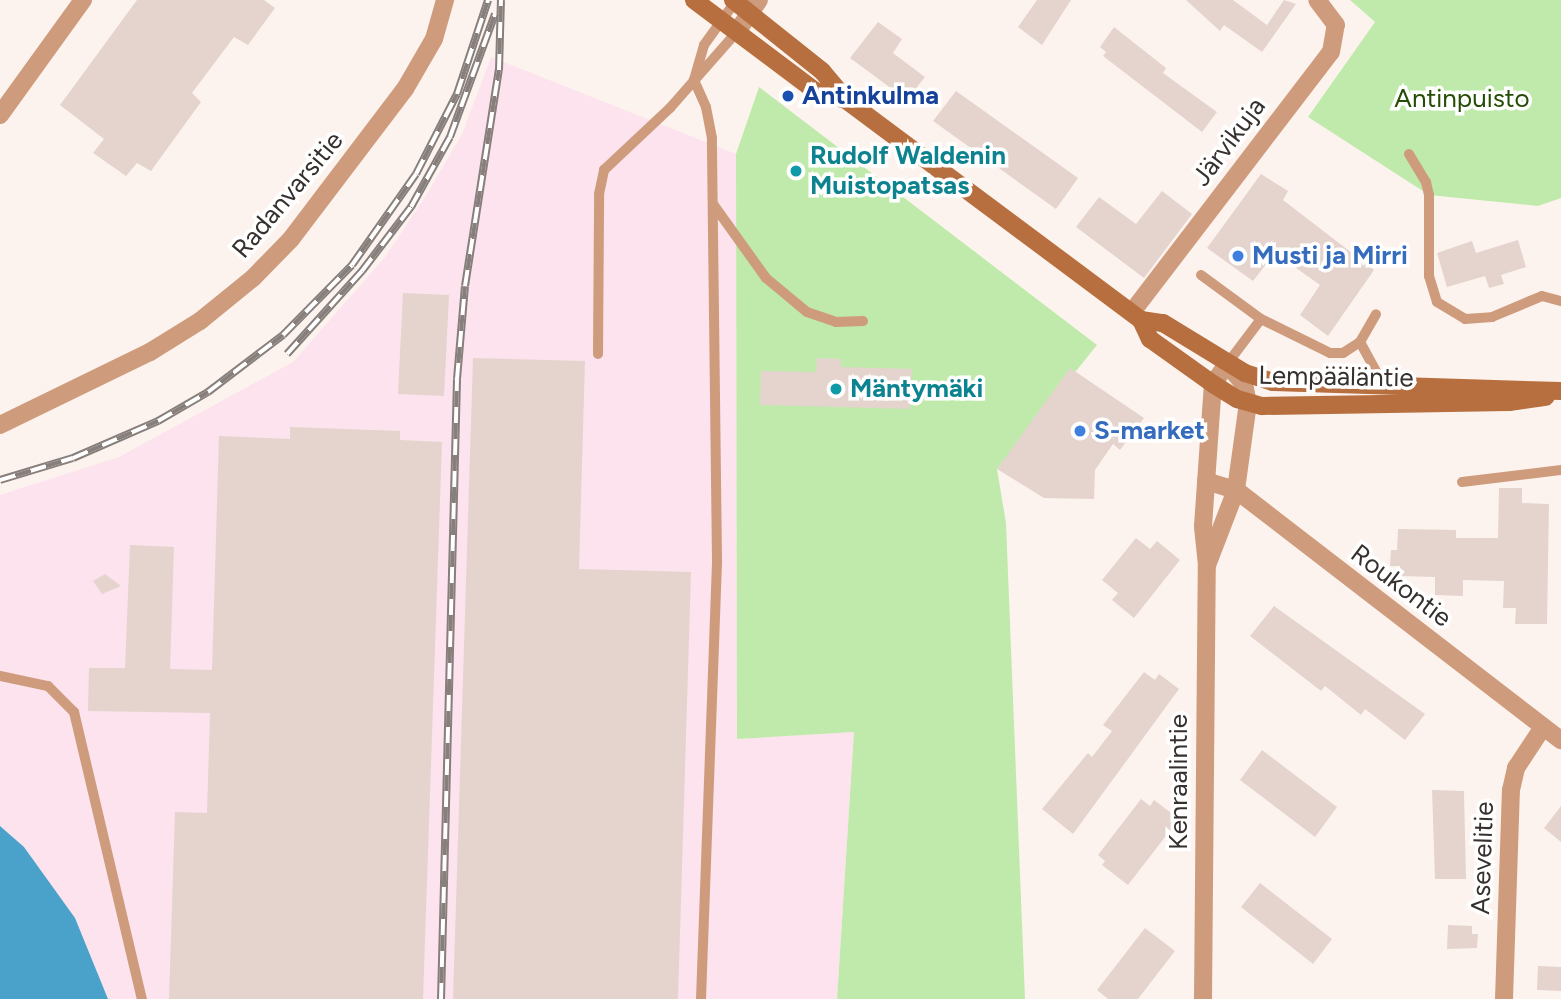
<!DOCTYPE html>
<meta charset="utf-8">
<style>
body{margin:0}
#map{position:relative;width:1561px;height:999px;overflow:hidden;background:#fdf3ee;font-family:Figtree,sans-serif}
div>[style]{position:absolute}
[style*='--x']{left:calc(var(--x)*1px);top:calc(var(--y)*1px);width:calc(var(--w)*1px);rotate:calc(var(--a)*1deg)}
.industrial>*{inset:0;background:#fce3ee}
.green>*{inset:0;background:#c0eaab}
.water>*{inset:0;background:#4aa1ca}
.building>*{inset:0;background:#e4d4cd}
.service>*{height:10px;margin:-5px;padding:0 5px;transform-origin:5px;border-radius:5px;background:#ce9c7d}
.minor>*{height:18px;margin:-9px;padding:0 9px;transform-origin:9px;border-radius:9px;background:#ce9c7d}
.tertiary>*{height:18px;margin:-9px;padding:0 9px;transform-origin:9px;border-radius:9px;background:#ce9c7d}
.secondary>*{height:18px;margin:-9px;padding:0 9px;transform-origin:9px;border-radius:9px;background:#b76f3f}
.rail>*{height:8px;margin-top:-4px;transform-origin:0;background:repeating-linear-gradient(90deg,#fff 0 16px,#877f7c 0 32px);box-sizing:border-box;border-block:2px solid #877f7c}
.dots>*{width:19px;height:19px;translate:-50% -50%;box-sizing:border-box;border:4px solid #fff;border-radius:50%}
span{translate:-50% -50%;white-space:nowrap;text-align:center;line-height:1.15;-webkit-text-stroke:7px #fff;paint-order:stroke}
.transit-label{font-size:26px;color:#164399;font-weight:700}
.left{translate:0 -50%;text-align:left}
.park-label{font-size:26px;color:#254d04}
.street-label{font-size:26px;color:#36302e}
.culture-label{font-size:26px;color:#0d838f;font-weight:700}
.shop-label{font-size:26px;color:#366cbe;font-weight:700}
</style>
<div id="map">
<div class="industrial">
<i style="clip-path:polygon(491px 57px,736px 154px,737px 739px,854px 732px,837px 999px,108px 999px,75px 918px,24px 847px,0 826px,0 495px,119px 457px,293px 362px,385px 257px,425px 197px,462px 134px)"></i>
</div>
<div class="green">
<i style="clip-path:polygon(1350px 0,1561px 0,1561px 198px,1538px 206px,1429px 195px,1308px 117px,1375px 22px)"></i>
<i style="clip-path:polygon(759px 87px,1097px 345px,997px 469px,1006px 523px,1025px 999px,837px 999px,854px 732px,737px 739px,736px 154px)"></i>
</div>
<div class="water">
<i style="clip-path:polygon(0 826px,24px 847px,75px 918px,108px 999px,0 999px)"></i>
</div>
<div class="building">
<i style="clip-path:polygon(137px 0,264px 0,275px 8px,248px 45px,234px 37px,192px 93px,201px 102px,151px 171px,137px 163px,126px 176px,93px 153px,104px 139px,60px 105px)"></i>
<i style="clip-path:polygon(1037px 0,1071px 0,1042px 45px,1018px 27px)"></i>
<i style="clip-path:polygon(1186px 0,1233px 0,1267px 25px,1284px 0,1296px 4px,1262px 52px,1224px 25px,1220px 31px)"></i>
<i style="clip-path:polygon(878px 22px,902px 39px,893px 53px,925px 77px,907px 100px,850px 58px)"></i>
<i style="clip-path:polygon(1114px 27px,1166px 68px,1163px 73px,1217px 112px,1202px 132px,1103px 56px,1106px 52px,1100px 47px)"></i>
<i style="clip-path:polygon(956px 91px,1078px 178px,1056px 209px,933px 121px)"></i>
<i style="clip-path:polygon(1261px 174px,1288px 191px,1283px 200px,1374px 270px,1328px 336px,1300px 315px,1320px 285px,1275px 253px,1253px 281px,1207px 248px)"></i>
<i style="clip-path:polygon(1162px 191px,1192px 214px,1144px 278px,1076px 227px,1099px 197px,1136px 224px)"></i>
<i style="clip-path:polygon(1518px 240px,1526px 267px,1501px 275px,1504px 284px,1489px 288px,1485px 276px,1447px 287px,1437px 253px,1472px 241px,1476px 253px)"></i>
<i style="clip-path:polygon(403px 293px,449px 295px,444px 396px,398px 394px)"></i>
<i style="clip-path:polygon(473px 358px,585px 361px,579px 569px,691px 572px,678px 999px,453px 999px)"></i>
<i style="clip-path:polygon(817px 358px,841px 359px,841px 367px,912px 369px,910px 409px,760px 405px,761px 371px,816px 372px)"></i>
<i style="clip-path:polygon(1070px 368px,1144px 418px,1120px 450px,1113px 444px,1095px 470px,1094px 499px,1044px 498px,997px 469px)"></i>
<i style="clip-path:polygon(290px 427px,400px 431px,400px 440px,442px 442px,423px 999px,169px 999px,175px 812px,207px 813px,210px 713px,88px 711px,89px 668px,125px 668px,130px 545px,174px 547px,170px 669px,212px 670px,219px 436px,290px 439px)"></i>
<i style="clip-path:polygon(1499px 488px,1522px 488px,1522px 503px,1549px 504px,1547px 624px,1515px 624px,1516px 608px,1503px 608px,1504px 581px,1463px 580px,1463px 596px,1435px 595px,1435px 577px,1400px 576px,1400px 566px,1390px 566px,1391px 550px,1397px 550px,1398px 529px,1456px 530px,1456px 538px,1498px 538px)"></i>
<i style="clip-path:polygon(1136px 538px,1150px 549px,1157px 541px,1180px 560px,1134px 618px,1112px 600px,1118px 593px,1102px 580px)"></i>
<i style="clip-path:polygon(105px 574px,121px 586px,102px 594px,93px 581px)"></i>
<i style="clip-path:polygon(1274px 606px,1425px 714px,1405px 740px,1365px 709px,1361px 715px,1325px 686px,1321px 691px,1250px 636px)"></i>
<i style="clip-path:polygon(1144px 672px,1155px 680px,1159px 674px,1179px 689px,1073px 834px,1042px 809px,1088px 753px,1092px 757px,1112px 731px,1103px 725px)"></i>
<i style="clip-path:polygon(1262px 750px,1337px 807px,1315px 837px,1240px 780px)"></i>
<i style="clip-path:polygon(1432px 790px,1464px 791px,1466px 879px,1435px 879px)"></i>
<i style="clip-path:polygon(1141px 799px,1150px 806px,1154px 800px,1179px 819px,1128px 885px,1102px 865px,1105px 861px,1098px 855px)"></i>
<i style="clip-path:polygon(1561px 806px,1561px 842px,1544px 828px)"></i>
<i style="clip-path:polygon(1260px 883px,1332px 939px,1313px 964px,1241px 907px)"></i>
<i style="clip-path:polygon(1448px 925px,1472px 926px,1472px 934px,1478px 934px,1477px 948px,1447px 949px)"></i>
<i style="clip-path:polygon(1145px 928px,1175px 951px,1138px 999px,1108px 999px,1097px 990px)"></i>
<i style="clip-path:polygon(1538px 966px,1561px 967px,1561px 991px,1537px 990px)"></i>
</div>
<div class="service">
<i style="--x:1409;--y:154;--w:33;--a:59"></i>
<i style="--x:1426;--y:182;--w:13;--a:77"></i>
<i style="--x:1429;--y:195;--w:81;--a:90"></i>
<i style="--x:1429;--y:276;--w:27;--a:73"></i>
<i style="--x:1437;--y:302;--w:33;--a:31"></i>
<i style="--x:1465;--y:319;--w:27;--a:-4"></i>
<i style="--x:1492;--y:317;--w:54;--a:-22.8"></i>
<i style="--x:1542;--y:296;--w:20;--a:15"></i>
<i style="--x:713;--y:204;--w:91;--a:54.4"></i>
<i style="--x:766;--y:278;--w:53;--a:39.7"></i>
<i style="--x:807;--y:312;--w:31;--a:19"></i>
<i style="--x:836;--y:322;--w:27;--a:-2"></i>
<i style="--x:1201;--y:275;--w:74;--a:36.3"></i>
<i style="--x:1261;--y:319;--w:77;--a:26.2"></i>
<i style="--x:1330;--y:353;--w:13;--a:0"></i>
<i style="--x:1343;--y:353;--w:20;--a:-33"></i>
<i style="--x:1360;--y:342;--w:32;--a:-60"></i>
<i style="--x:1360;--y:342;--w:48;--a:61.3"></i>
<i style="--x:598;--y:354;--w:160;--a:-89.6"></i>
<i style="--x:599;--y:194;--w:25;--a:-78"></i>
<i style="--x:604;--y:170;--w:91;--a:-43.2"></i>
<i style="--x:670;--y:108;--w:100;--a:-48.7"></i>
<i style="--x:1227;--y:364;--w:56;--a:-52.9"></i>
<i style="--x:1462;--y:482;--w:100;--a:-6.9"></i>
<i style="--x:0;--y:676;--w:49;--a:11.8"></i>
<i style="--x:48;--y:686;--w:37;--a:45"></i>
<i style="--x:74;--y:712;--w:295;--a:76.7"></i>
<i style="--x:701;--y:999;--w:439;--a:-87.9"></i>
<i style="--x:717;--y:560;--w:422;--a:-90.7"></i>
<i style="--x:712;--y:138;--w:32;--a:-101"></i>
<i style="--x:706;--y:107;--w:30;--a:-114"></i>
<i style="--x:694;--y:80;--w:36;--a:-74"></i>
<i style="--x:704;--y:45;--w:53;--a:-54.2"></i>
</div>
<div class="minor">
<i style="--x:0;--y:115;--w:142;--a:-54.2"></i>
<i style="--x:1132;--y:312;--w:327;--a:-52.6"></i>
<i style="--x:1331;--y:52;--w:27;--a:-80"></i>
<i style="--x:1336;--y:25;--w:31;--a:-127"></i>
<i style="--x:1504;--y:999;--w:209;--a:-88.1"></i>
<i style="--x:1511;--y:790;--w:23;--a:-77"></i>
<i style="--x:1516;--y:768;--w:49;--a:-56.6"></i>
</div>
<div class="tertiary">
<i style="--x:736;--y:33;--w:40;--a:-55.1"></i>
<i style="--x:0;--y:425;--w:167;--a:-26"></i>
<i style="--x:150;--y:352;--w:59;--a:-31.8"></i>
<i style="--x:200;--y:321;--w:68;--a:-39.1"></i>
<i style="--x:253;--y:278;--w:54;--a:-45.7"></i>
<i style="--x:291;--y:239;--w:188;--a:-52.8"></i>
<i style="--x:405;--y:89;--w:58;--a:-59.9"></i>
<i style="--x:434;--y:39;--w:41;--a:-74.2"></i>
<i style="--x:1206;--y:481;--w:31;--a:17"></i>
<i style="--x:1236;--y:490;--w:410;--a:37.6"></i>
<i style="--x:1203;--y:999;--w:434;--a:-89.5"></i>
<i style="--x:1207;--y:565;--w:39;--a:-96"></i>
<i style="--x:1203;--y:526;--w:142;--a:-86"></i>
<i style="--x:1213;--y:384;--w:24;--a:-55"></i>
<i style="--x:1227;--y:364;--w:26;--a:50"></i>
<i style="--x:1244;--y:384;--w:19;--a:78"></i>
<i style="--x:1248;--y:403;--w:88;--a:97.9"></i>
<i style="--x:1236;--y:490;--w:80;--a:111.1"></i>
</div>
<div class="secondary">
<i style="--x:694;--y:0;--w:151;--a:36.9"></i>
<i style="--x:815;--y:91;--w:32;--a:16"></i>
<i style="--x:733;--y:0;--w:114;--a:38.6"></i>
<i style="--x:822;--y:71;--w:38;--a:50"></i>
<i style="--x:846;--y:100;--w:368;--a:36.7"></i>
<i style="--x:1141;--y:320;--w:22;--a:8"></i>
<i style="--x:1163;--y:323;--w:96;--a:31.4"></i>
<i style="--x:1245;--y:373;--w:29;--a:18"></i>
<i style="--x:1273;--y:382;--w:288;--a:1.8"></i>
<i style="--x:1141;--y:320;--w:21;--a:65"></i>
<i style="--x:1150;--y:339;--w:77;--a:35.5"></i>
<i style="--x:1213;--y:384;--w:28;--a:32"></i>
<i style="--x:1237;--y:399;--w:26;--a:16"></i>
<i style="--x:1262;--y:406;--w:247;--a:-0.9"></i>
<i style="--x:1509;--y:402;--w:37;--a:-8"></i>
</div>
<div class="rail">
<i style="--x:287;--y:354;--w:112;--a:-47.9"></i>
<i style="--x:362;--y:271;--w:81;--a:-52.6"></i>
<i style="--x:411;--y:207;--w:80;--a:-60.9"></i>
<i style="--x:450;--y:137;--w:131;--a:-69.9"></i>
<i style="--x:0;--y:480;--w:76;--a:-16.8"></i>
<i style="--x:73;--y:458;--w:93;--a:-23.5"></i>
<i style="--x:158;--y:421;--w:58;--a:-30.1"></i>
<i style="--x:208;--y:392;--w:94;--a:-37.2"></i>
<i style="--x:283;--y:335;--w:98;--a:-45.4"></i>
<i style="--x:352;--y:265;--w:111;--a:-54.9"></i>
<i style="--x:416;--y:174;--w:90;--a:-62.9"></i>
<i style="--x:457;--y:94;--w:99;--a:-71.7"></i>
<i style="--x:441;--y:999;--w:620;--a:-88.52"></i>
<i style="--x:457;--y:379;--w:93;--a:-85.1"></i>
<i style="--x:465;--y:286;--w:219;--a:-81.1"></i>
<i style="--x:499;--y:70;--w:70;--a:-88.4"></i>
</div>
<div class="dots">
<i style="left:788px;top:96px;background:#1a4fb4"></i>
<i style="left:796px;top:171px;background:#0f9aa8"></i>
<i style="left:1238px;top:256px;background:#3f7fe0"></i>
<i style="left:836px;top:389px;background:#0f9aa8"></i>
<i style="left:1080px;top:431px;background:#3f7fe0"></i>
</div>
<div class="transit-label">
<span class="left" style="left:802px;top:96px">Antinkulma</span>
</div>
<div class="park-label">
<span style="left:1462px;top:99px">Antinpuisto</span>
</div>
<div class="street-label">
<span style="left:1229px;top:142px;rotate:-53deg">Järvikuja</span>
<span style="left:288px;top:195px;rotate:-50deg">Radanvarsitie</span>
<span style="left:1336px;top:377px;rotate:1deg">Lempääläntie</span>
<span style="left:1401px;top:586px;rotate:37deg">Roukontie</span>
<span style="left:1179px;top:782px;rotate:-90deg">Kenraalintie</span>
<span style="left:1483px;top:858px;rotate:-88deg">Asevelitie</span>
</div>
<div class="culture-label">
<span class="left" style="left:810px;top:171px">Rudolf Waldenin<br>Muistopatsas</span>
<span class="left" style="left:850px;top:389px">Mäntymäki</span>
</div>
<div class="shop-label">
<span class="left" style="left:1252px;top:256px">Musti ja Mirri</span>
<span class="left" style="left:1094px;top:431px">S-market</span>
</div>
</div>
